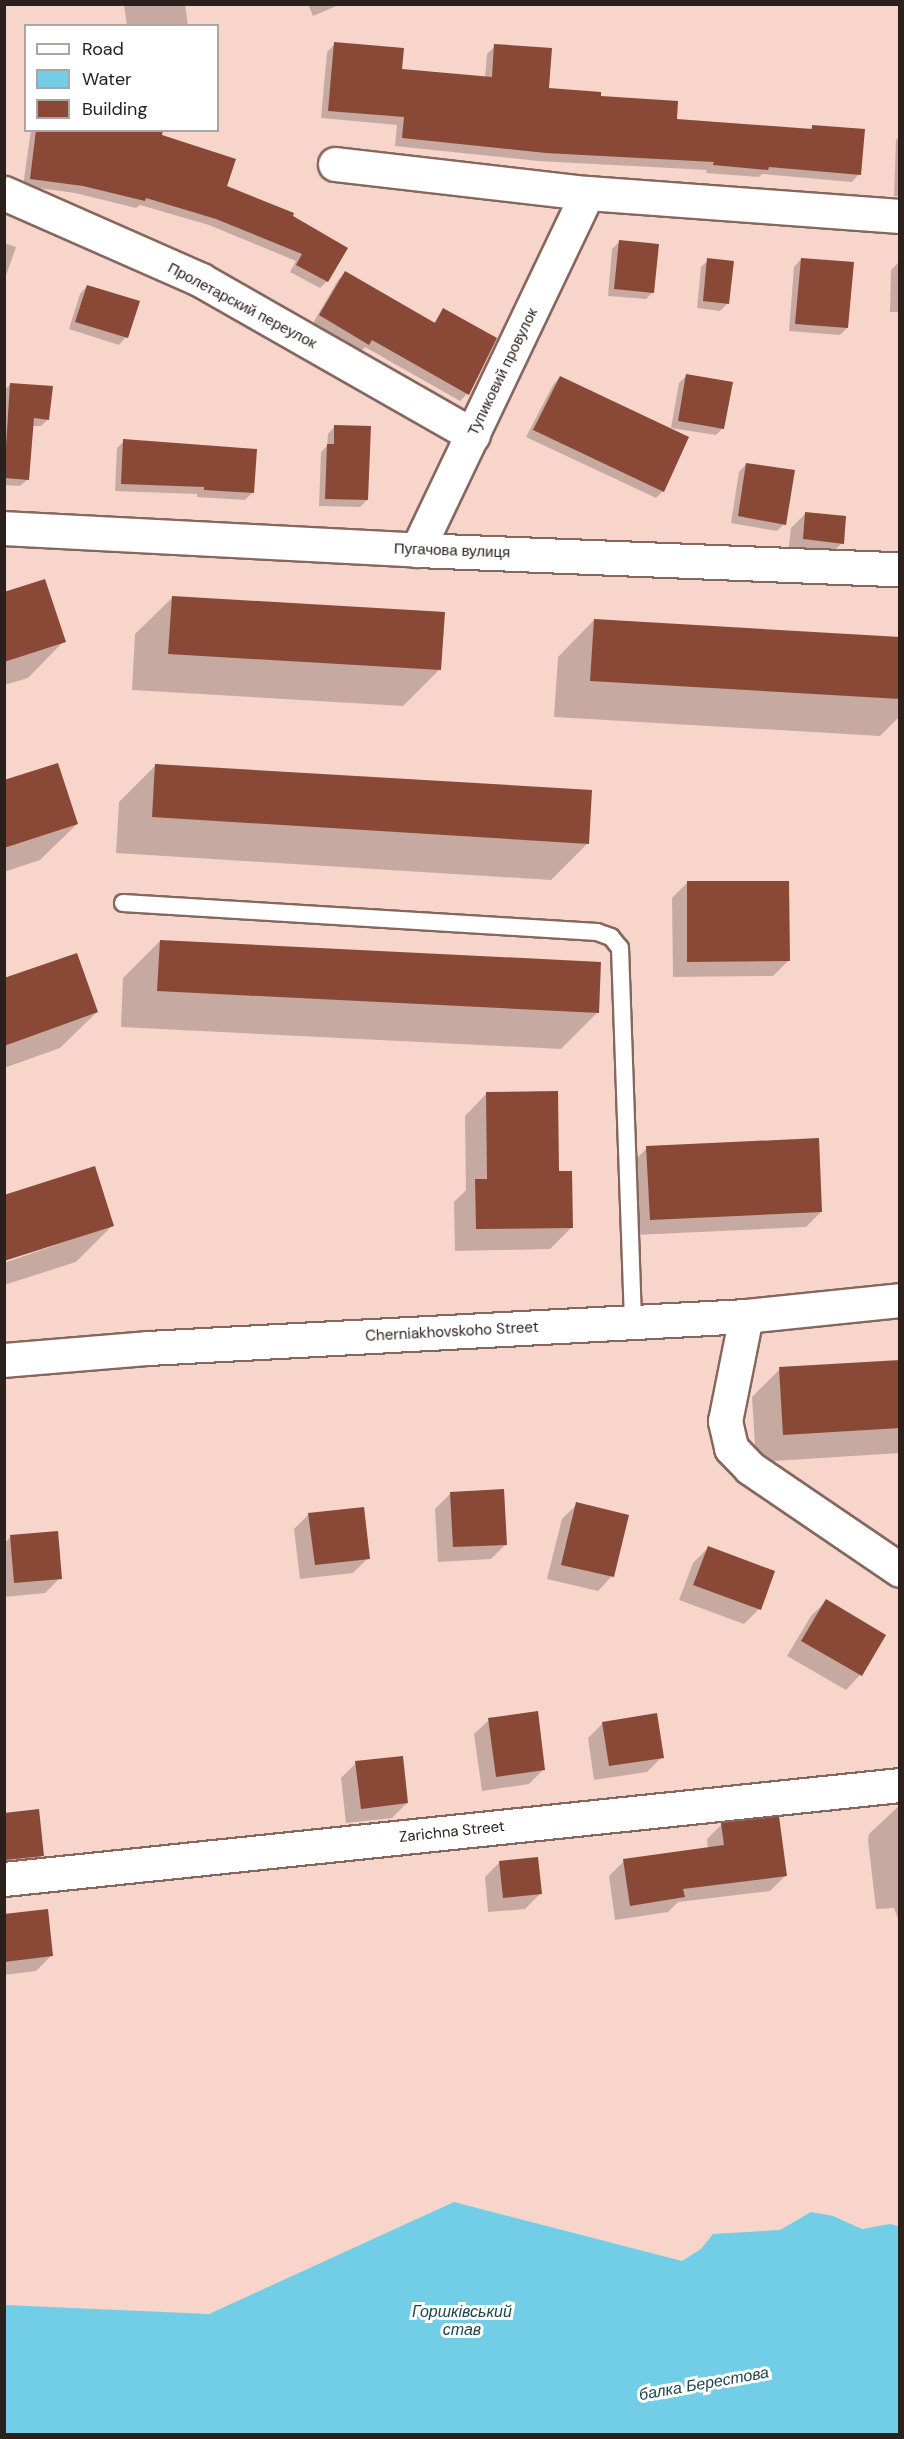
<!DOCTYPE html>
<meta charset="utf-8">
<style>
body{margin:0}
#map{position:relative;width:904px;height:2439px;overflow:hidden;background:#f8d5cb;font-family:"DM Sans",sans-serif}
div>[style]{position:absolute}
[style*='--x']{left:calc(var(--x)*1px);top:calc(var(--y)*1px);width:calc(var(--w)*1px);rotate:calc(var(--a)*1deg)}
.water>*{inset:0;background:#72cde6}
.shadow>*{inset:0;background:#0003}
.building>*{inset:0;background:#8a4936}
.roads{filter:drop-shadow(2px 0 #86675e) drop-shadow(-2px 0 #86675e) drop-shadow(0 2px #86675e) drop-shadow(0 -2px #86675e)}
.lane>*{height:16px;margin:-8px;padding:0 8px;transform-origin:8px;border-radius:8px;background:#fff}
.street>*{height:33px;margin:-16.5px;padding:0 16.5px;transform-origin:16.5px;border-radius:16.5px;background:#fff}
.secondary>*{height:33px;margin:-16.5px;padding:0 16.5px;transform-origin:16.5px;border-radius:16.5px;background:#fff}
span{translate:-50% -50%;white-space:nowrap;text-align:center;line-height:1.15;-webkit-text-stroke:6px #fff;paint-order:stroke}
.street-label{font-size:15px;color:#2c201c}
.water-label{font-size:16px;color:#1c4550;font-style:italic}
.frame{position:absolute;inset:0;border:6px solid #2c201c;pointer-events:none}
.legend{position:absolute;left:24px;top:24px;width:195px;height:108px;box-sizing:border-box;background:#fff;border:2px solid #aba6a4;margin:0;padding:8px 10px;list-style:none;font-size:18px;color:#2c201c}
.legend li{display:flex;align-items:center;gap:12px;height:30px}
.legend b{width:30px;border:2px solid #aba6a4}
</style>
<div id="map">
<div class="water">
<i style="clip-path:polygon(454px 2202px,682px 2261px,701px 2249px,713px 2234px,780px 2230px,811px 2212px,833px 2216px,862px 2229px,890px 2224px,899px 2226px,899px 2434px,5px 2434px,5px 2305px,209px 2314px)"></i>
</div>
<div class="shadow">
<i style="clip-path:polygon(124px 4px,185px 4px,188px 26px,127px 26px)"></i>
<i style="clip-path:polygon(308px 4px,341px 4px,313px 16px)"></i>
<i style="clip-path:polygon(335px 44px,400px 70px,485px 78px,487px 54px,495px 46px,547px 90px,675px 120px,808px 131px,813px 126px,859px 174px,852px 182px,762px 174px,759px 177px,706px 173px,707px 170px,538px 161px,395px 146px,397px 125px,321px 118px,327px 52px)"></i>
<i style="clip-path:polygon(31px 130px,145px 130px,225px 187px,292px 214px,327px 281px,320px 288px,290px 272px,296px 261px,209px 225px,140px 205px,136px 208px,75px 193px,23px 186px)"></i>
<i style="clip-path:polygon(900px 136px,900px 196px,894px 196px,896px 140px)"></i>
<i style="clip-path:polygon(619px 242px,653px 292px,646px 299px,608px 296px,612px 249px)"></i>
<i style="clip-path:polygon(4px 243px,16px 247px,4px 281px)"></i>
<i style="clip-path:polygon(801px 259px,847px 328px,840px 335px,789px 331px,794px 267px)"></i>
<i style="clip-path:polygon(708px 260px,728px 303px,720px 311px,697px 308px,701px 267px)"></i>
<i style="clip-path:polygon(900px 261px,900px 312px,890px 312px,891px 270px)"></i>
<i style="clip-path:polygon(345px 273px,433px 324px,444px 309px,495px 338px,467px 394px,460px 401px,365px 347px,361px 351px,313px 323px,338px 280px)"></i>
<i style="clip-path:polygon(87px 286px,126px 337px,119px 345px,69px 329px,80px 294px)"></i>
<i style="clip-path:polygon(686px 376px,723px 428px,716px 435px,671px 428px,679px 383px)"></i>
<i style="clip-path:polygon(560px 377px,663px 491px,656px 498px,526px 437px,553px 385px)"></i>
<i style="clip-path:polygon(11px 384px,48px 419px,41px 426px,32px 426px,28px 479px,20px 486px,4px 485px,4px 390px)"></i>
<i style="clip-path:polygon(335px 426px,367px 500px,360px 507px,319px 506px,321px 452px,327px 446px,328px 434px)"></i>
<i style="clip-path:polygon(124px 441px,253px 492px,245px 500px,197px 497px,197px 494px,115px 491px,117px 448px)"></i>
<i style="clip-path:polygon(746px 464px,784px 524px,777px 531px,731px 523px,739px 472px)"></i>
<i style="clip-path:polygon(806px 513px,842px 543px,827px 558px,788px 554px,791px 528px)"></i>
<i style="clip-path:polygon(4px 594px,64px 641px,28px 678px,4px 685px)"></i>
<i style="clip-path:polygon(172px 598px,440px 669px,403px 706px,132px 690px,135px 634px)"></i>
<i style="clip-path:polygon(594px 620px,900px 638px,900px 716px,880px 736px,554px 717px,558px 657px)"></i>
<i style="clip-path:polygon(156px 765px,587px 844px,551px 880px,116px 853px,119px 802px)"></i>
<i style="clip-path:polygon(4px 782px,77px 824px,40px 860px,4px 872px)"></i>
<i style="clip-path:polygon(687px 883px,788px 961px,773px 976px,673px 977px,672px 898px)"></i>
<i style="clip-path:polygon(160px 941px,597px 1013px,561px 1049px,121px 1027px,123px 978px)"></i>
<i style="clip-path:polygon(4px 980px,97px 1012px,60px 1048px,4px 1068px)"></i>
<i style="clip-path:polygon(486px 1094px,572px 1227px,550px 1249px,455px 1251px,454px 1202px,466px 1190px,465px 1116px)"></i>
<i style="clip-path:polygon(647px 1148px,821px 1212px,806px 1227px,635px 1235px,632px 1163px)"></i>
<i style="clip-path:polygon(113px 1225px,76px 1262px,4px 1285px,4px 1263px)"></i>
<i style="clip-path:polygon(900px 1362px,900px 1453px,756px 1462px,752px 1397px,780px 1369px)"></i>
<i style="clip-path:polygon(450px 1494px,506px 1544px,491px 1559px,438px 1562px,435px 1509px)"></i>
<i style="clip-path:polygon(577px 1504px,612px 1576px,598px 1591px,547px 1579px,562px 1519px)"></i>
<i style="clip-path:polygon(309px 1514px,368px 1558px,353px 1573px,300px 1579px,294px 1529px)"></i>
<i style="clip-path:polygon(11px 1537px,60px 1578px,45px 1593px,4px 1597px,4px 1543px)"></i>
<i style="clip-path:polygon(708px 1548px,759px 1609px,744px 1624px,679px 1600px,693px 1563px)"></i>
<i style="clip-path:polygon(826px 1601px,884px 1635px,860px 1675px,846px 1690px,787px 1656px,811px 1616px)"></i>
<i style="clip-path:polygon(489px 1720px,544px 1769px,529px 1784px,482px 1791px,474px 1734px)"></i>
<i style="clip-path:polygon(603px 1723px,662px 1757px,647px 1772px,594px 1780px,588px 1738px)"></i>
<i style="clip-path:polygon(356px 1763px,407px 1803px,392px 1818px,346px 1823px,341px 1778px)"></i>
<i style="clip-path:polygon(900px 1805px,900px 1924px,894px 1908px,876px 1909px,868px 1840px,869px 1834px)"></i>
<i style="clip-path:polygon(4px 1814px,42px 1855px,28px 1870px,4px 1873px)"></i>
<i style="clip-path:polygon(722px 1824px,785px 1876px,770px 1891px,678px 1902px,668px 1912px,615px 1920px,609px 1876px,624px 1861px,708px 1849px,707px 1839px)"></i>
<i style="clip-path:polygon(500px 1862px,540px 1894px,525px 1909px,488px 1912px,485px 1877px)"></i>
<i style="clip-path:polygon(4px 1916px,51px 1956px,36px 1971px,4px 1975px)"></i>
</div>
<div class="building">
<i style="clip-path:polygon(334px 42px,404px 48px,402px 69px,492px 77px,494px 44px,552px 48px,549px 88px,601px 92px,601px 96px,678px 101px,677px 119px,812px 129px,812px 125px,865px 129px,861px 175px,769px 167px,768px 170px,713px 165px,714px 162px,546px 153px,402px 138px,404px 117px,328px 111px)"></i>
<i style="clip-path:polygon(36px 130px,163px 130px,162px 135px,236px 159px,227px 186px,294px 213px,293px 216px,348px 248px,328px 282px,296px 265px,302px 254px,216px 219px,146px 198px,145px 201px,83px 186px,30px 179px)"></i>
<i style="clip-path:polygon(619px 240px,659px 244px,654px 293px,614px 289px)"></i>
<i style="clip-path:polygon(707px 258px,734px 261px,729px 304px,703px 301px)"></i>
<i style="clip-path:polygon(801px 258px,854px 262px,848px 328px,795px 324px)"></i>
<i style="clip-path:polygon(345px 271px,435px 323px,443px 308px,497px 338px,469px 395px,372px 340px,369px 345px,319px 315px)"></i>
<i style="clip-path:polygon(87px 285px,140px 301px,128px 338px,75px 322px)"></i>
<i style="clip-path:polygon(686px 374px,733px 382px,724px 429px,678px 421px)"></i>
<i style="clip-path:polygon(560px 376px,689px 437px,664px 492px,533px 430px)"></i>
<i style="clip-path:polygon(10px 383px,53px 386px,49px 420px,34px 418px,29px 480px,4px 478px)"></i>
<i style="clip-path:polygon(334px 425px,371px 426px,368px 500px,325px 499px,327px 444px,334px 444px)"></i>
<i style="clip-path:polygon(123px 439px,257px 449px,254px 493px,204px 490px,204px 487px,121px 484px)"></i>
<i style="clip-path:polygon(746px 463px,795px 470px,786px 525px,738px 516px)"></i>
<i style="clip-path:polygon(805px 512px,846px 516px,844px 544px,803px 539px)"></i>
<i style="clip-path:polygon(45px 579px,66px 642px,4px 662px,4px 592px)"></i>
<i style="clip-path:polygon(172px 596px,445px 612px,441px 670px,168px 654px)"></i>
<i style="clip-path:polygon(594px 619px,900px 637px,900px 699px,590px 681px)"></i>
<i style="clip-path:polygon(58px 763px,78px 824px,4px 848px,4px 780px)"></i>
<i style="clip-path:polygon(155px 764px,592px 790px,589px 844px,152px 817px)"></i>
<i style="clip-path:polygon(687px 881px,789px 881px,790px 961px,687px 962px)"></i>
<i style="clip-path:polygon(160px 940px,601px 962px,599px 1013px,157px 991px)"></i>
<i style="clip-path:polygon(77px 953px,98px 1012px,4px 1046px,4px 978px)"></i>
<i style="clip-path:polygon(558px 1091px,559px 1171px,572px 1171px,573px 1228px,476px 1229px,475px 1179px,487px 1179px,486px 1092px)"></i>
<i style="clip-path:polygon(819px 1138px,822px 1212px,650px 1220px,646px 1146px)"></i>
<i style="clip-path:polygon(95px 1166px,114px 1226px,4px 1261px,4px 1195px)"></i>
<i style="clip-path:polygon(900px 1360px,900px 1428px,783px 1435px,779px 1367px)"></i>
<i style="clip-path:polygon(504px 1489px,507px 1545px,453px 1547px,450px 1492px)"></i>
<i style="clip-path:polygon(576px 1502px,629px 1515px,614px 1577px,561px 1565px)"></i>
<i style="clip-path:polygon(364px 1507px,370px 1559px,315px 1565px,308px 1513px)"></i>
<i style="clip-path:polygon(58px 1531px,62px 1579px,14px 1583px,10px 1535px)"></i>
<i style="clip-path:polygon(708px 1546px,775px 1571px,761px 1610px,693px 1585px)"></i>
<i style="clip-path:polygon(826px 1599px,886px 1635px,862px 1676px,801px 1641px)"></i>
<i style="clip-path:polygon(538px 1711px,545px 1770px,496px 1777px,488px 1718px)"></i>
<i style="clip-path:polygon(657px 1713px,664px 1758px,609px 1766px,602px 1722px)"></i>
<i style="clip-path:polygon(403px 1756px,408px 1803px,361px 1809px,355px 1761px)"></i>
<i style="clip-path:polygon(39px 1809px,44px 1856px,4px 1860px,4px 1813px)"></i>
<i style="clip-path:polygon(779px 1816px,787px 1876px,683px 1889px,685px 1897px,630px 1906px,623px 1859px,724px 1845px,721px 1823px)"></i>
<i style="clip-path:polygon(538px 1857px,542px 1894px,503px 1898px,499px 1861px)"></i>
<i style="clip-path:polygon(48px 1909px,53px 1956px,4px 1962px,4px 1914px)"></i>
</div>
<div class="roads">
<div class="lane">
<i style="--x:123;--y:903;--w:475;--a:3.5"></i>
<i style="--x:597;--y:932;--w:15;--a:20"></i>
<i style="--x:611;--y:937;--w:14;--a:51"></i>
<i style="--x:620;--y:948;--w:374;--a:88"></i>
</div>
<div class="street">
<i style="--x:335;--y:164;--w:254;--a:6.6"></i>
<i style="--x:587;--y:193;--w:314;--a:4.2"></i>
<i style="--x:4;--y:193;--w:215;--a:23.8"></i>
<i style="--x:201;--y:280;--w:313;--a:29.7"></i>
<i style="--x:417;--y:550;--w:395;--a:-64.5"></i>
<i style="--x:746;--y:1316;--w:107;--a:101.3"></i>
<i style="--x:725;--y:1421;--w:28;--a:77"></i>
<i style="--x:731;--y:1448;--w:28;--a:46"></i>
<i style="--x:750;--y:1468;--w:181;--a:34.2"></i>
<i style="--x:4;--y:1879;--w:901;--a:-5.99"></i>
</div>
<div class="secondary">
<i style="--x:4;--y:528;--w:414;--a:3"></i>
<i style="--x:417;--y:550;--w:483;--a:2.3"></i>
<i style="--x:4;--y:1360;--w:144;--a:-4.8"></i>
<i style="--x:148;--y:1348;--w:599;--a:-3.06"></i>
<i style="--x:746;--y:1316;--w:155;--a:-5.9"></i>
</div>
</div>
<div class="street-label">
<span style="left:242px;top:306px;rotate:28deg">Пролетарский переулок</span>
<span style="left:503px;top:372px;rotate:-64deg">Тупиковий провулок</span>
<span style="left:452px;top:551px;rotate:2deg">Пугачова вулиця</span>
<span style="left:452px;top:1332px;rotate:-3deg">Cherniakhovskoho Street</span>
<span style="left:452px;top:1832px;rotate:-6deg">Zarichna Street</span>
</div>
<div class="water-label">
<span style="left:462px;top:2321px">Горшківський<br>став</span>
<span style="left:704px;top:2384px;rotate:-10deg">балка Берестова</span>
</div>
<div class="frame"></div>
<ul class="legend">
<li><b style="height:8px;background:#fff"></b>Road</li>
<li><b style="height:16px;background:#72cde6"></b>Water</li>
<li><b style="height:16px;background:#8a4936"></b>Building</li>
</ul>
</div>
